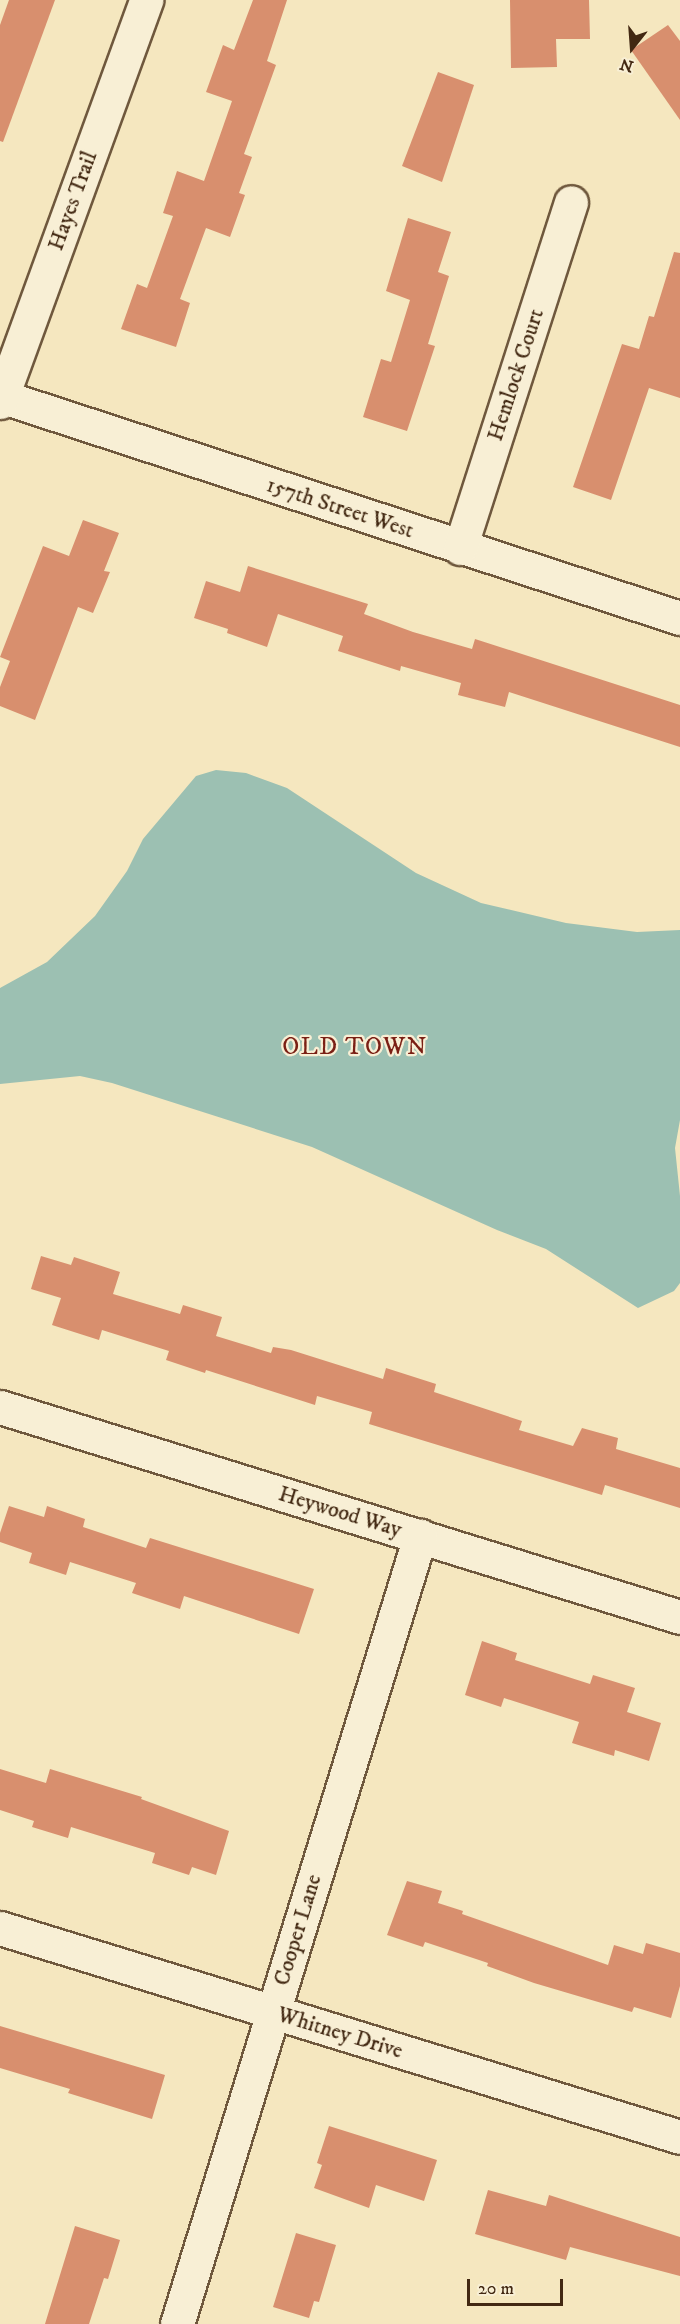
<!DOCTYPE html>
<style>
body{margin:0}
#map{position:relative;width:680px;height:2324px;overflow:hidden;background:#f5e7bf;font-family:"IM FELL DW Pica",serif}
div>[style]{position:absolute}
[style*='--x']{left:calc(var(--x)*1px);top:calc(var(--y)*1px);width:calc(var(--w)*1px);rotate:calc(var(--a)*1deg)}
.water>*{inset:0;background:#9cc0b2}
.building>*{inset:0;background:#d88f6e}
.roads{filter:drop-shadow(2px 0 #6f583d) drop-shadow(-2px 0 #6f583d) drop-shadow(0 2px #6f583d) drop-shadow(0 -2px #6f583d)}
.minor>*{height:33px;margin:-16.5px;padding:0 16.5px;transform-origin:16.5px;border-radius:16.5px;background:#f8efd5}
span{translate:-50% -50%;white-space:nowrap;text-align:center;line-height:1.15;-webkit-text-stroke:4.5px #f8efd5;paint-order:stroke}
.street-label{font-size:22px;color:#422812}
.neighbourhood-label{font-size:24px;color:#7a1f14;letter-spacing:1.5px}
.north{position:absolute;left:602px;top:18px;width:60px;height:60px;-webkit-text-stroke:4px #f8efd5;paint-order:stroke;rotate:197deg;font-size:16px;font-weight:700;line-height:24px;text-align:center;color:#422812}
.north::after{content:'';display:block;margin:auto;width:21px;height:27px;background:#422812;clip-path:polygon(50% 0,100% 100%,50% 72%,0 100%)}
.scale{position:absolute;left:467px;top:2279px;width:96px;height:27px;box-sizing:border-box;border:3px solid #422812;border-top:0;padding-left:8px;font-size:18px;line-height:21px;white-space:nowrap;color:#422812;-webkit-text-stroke:4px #f8efd5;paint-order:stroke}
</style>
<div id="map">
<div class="water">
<i style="clip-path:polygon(216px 770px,246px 773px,287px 788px,416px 873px,481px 903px,566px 923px,637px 932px,680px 930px,680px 1120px,675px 1148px,680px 1196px,680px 1283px,674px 1291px,638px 1308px,546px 1249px,497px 1230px,312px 1147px,112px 1083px,80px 1076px,0 1084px,0 988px,47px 962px,95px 916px,127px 871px,143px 839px,196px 776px)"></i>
</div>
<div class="building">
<i style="clip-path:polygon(9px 0,55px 0,3px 142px,0 141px,0 25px)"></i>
<i style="clip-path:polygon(253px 0,287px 0,267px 61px,276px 65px,244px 154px,252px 157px,239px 193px,245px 195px,230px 237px,206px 228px,180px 299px,190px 303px,176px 347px,121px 329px,137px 284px,147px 288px,173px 216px,163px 213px,177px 171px,204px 181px,232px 101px,206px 92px,223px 45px,234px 50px)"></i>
<i style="clip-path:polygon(510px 0,589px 0,590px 39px,556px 39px,557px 67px,511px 68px)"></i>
<i style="clip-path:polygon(668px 25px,680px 41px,680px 120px,631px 50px)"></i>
<i style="clip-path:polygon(438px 72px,474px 85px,442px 182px,402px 166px)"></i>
<i style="clip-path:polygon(408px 218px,451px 232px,438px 272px,449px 276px,428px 344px,435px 346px,407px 431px,363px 417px,381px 359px,391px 362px,410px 300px,386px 291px)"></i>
<i style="clip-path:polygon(674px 252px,680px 253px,680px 398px,649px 388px,611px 500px,573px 487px,622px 344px,639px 349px,649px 316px,654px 317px)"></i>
<i style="clip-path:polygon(83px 520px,119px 533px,104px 571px,110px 572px,93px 613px,78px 607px,35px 720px,0 706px,0 687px,10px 661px,0 657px,43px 546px,69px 556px)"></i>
<i style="clip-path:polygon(248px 566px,368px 604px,364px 614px,413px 632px,472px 649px,475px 639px,680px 705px,680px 747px,509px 692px,505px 707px,458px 695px,461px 683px,401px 666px,400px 671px,338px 651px,343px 636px,278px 614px,267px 647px,227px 633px,228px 629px,194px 618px,206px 581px,240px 592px)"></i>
<i style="clip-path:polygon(41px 1256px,71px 1265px,74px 1257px,120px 1272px,113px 1294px,180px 1314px,183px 1305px,222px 1317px,216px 1336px,271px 1353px,273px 1347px,291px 1350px,383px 1379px,386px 1368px,436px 1384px,434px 1392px,522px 1421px,519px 1430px,573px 1446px,582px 1428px,618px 1438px,616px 1449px,680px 1468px,680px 1508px,605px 1485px,602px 1495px,369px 1424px,372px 1412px,317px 1396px,315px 1405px,206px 1370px,205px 1373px,166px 1360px,169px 1351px,102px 1330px,99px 1340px,52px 1325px,61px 1298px,31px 1289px)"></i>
<i style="clip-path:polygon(9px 1506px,44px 1517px,47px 1506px,85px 1519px,83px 1527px,146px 1548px,150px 1538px,314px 1589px,299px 1634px,184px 1596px,180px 1609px,132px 1593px,136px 1583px,70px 1562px,66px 1575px,29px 1563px,32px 1553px,0 1542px,0 1533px)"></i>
<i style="clip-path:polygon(482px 1641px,517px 1653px,515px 1660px,590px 1684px,593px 1675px,635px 1688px,627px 1712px,661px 1723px,649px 1761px,615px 1750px,614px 1756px,572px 1743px,579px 1722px,504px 1698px,501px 1707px,465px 1695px)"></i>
<i style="clip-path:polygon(0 1769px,46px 1783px,50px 1769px,142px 1797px,141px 1799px,229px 1831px,216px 1875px,192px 1867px,189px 1875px,152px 1863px,155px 1853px,71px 1827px,68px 1838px,32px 1827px,34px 1821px,0 1810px)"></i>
<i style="clip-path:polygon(407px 1881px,442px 1891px,438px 1903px,463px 1911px,462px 1914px,608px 1965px,614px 1945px,643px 1954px,646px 1943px,680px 1953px,680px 1986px,671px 2018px,634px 2007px,632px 2012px,534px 1983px,487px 1966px,488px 1963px,425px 1942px,423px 1947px,387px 1935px)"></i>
<i style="clip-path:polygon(0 2026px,165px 2075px,152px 2119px,68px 2093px,70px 2089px,0 2068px)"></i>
<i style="clip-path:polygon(329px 2126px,437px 2160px,424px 2201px,376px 2185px,369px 2208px,314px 2188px,322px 2165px,317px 2163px)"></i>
<i style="clip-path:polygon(488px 2190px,546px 2206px,549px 2195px,680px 2237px,680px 2276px,570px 2247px,566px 2260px,475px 2234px)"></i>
<i style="clip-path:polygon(75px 2226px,120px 2240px,108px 2279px,104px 2278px,89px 2324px,45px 2324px)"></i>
<i style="clip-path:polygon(296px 2233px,336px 2245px,319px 2302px,314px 2301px,309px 2318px,273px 2307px)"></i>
</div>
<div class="roads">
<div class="minor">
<i style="--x:0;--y:396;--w:715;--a:18.08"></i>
<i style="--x:0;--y:402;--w:428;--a:-70"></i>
<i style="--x:460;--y:548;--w:363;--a:-72.2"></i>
<i style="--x:0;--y:1407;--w:712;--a:17.16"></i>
<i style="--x:0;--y:1928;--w:711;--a:17.08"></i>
<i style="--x:177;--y:2324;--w:825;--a:-72.86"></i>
</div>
</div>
<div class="street-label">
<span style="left:73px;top:201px;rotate:-70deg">Hayes Trail</span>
<span style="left:516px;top:375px;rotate:-72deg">Hemlock Court</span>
<span style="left:340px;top:508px;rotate:18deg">157th Street West</span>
<span style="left:340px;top:1512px;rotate:17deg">Heywood Way</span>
<span style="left:298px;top:1930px;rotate:-73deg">Cooper Lane</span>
<span style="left:340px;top:2033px;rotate:17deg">Whitney Drive</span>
</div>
<div class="neighbourhood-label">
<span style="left:355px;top:1048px">OLD TOWN</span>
</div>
<div class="north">N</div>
<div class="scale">20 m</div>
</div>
